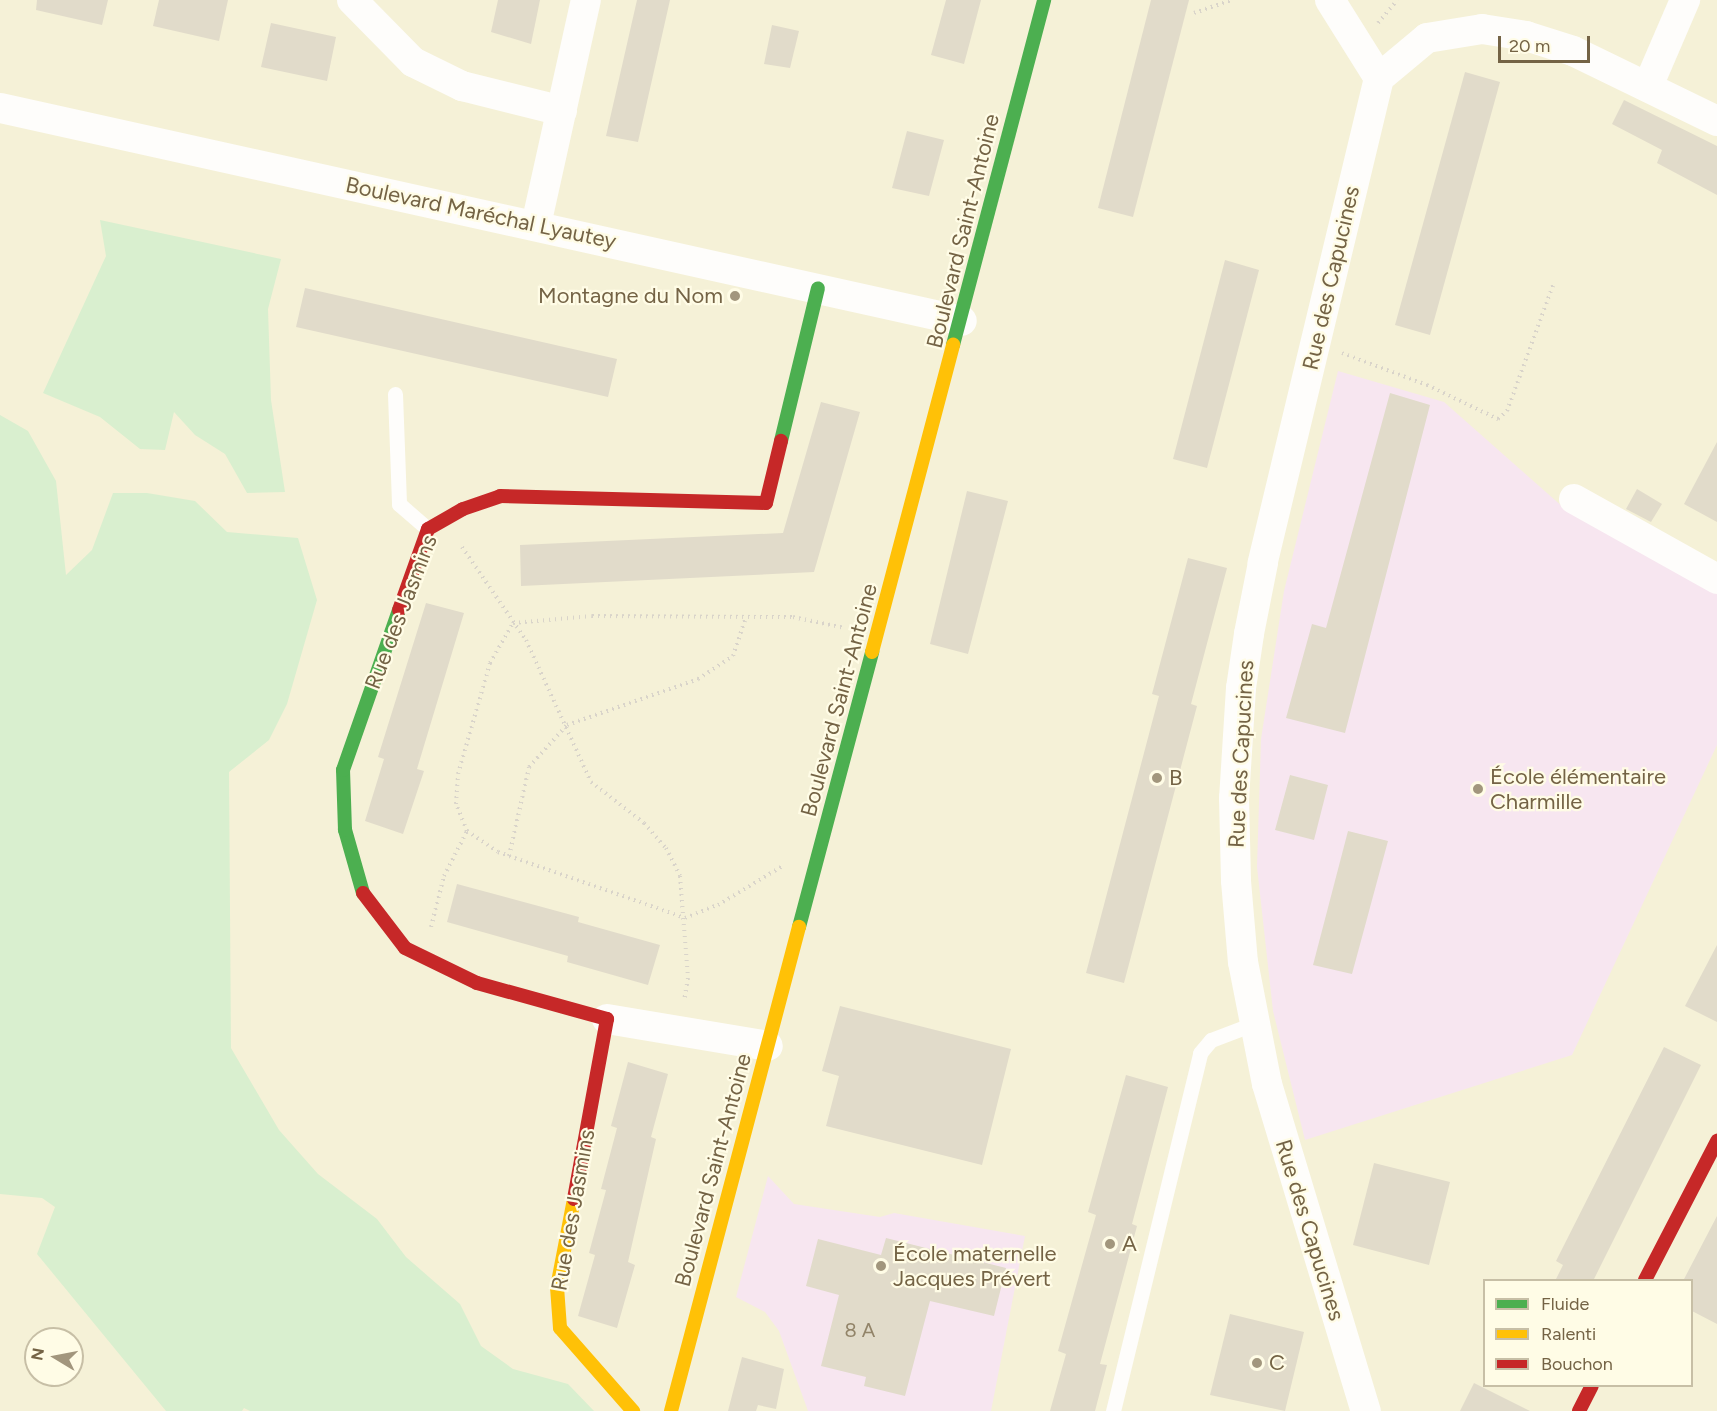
<!DOCTYPE html>
<meta charset="utf-8">
<style>
body{margin:0}
#map{position:relative;width:1717px;height:1411px;overflow:hidden;background:#f6f4e5;font-family:Figtree,sans-serif}
div>[style]{position:absolute}
[style*='--x']{left:calc(var(--x)*1px);top:calc(var(--y)*1px);width:calc(var(--w)*1px);rotate:calc(var(--a)*1deg)}
.residential>*{inset:0;background:#f5f1d7}
.education>*{inset:0;background:#f7e6f0}
.green>*{inset:0;background:#d9efcf}
.building>*{inset:0;background:#e1dbca}
.path>*{height:4px;margin-top:-2px;transform-origin:0;background:repeating-linear-gradient(90deg,#d9d4ca 0 1.5px,transparent 0 6px)}
.lane>*{height:15px;margin:-7.5px;padding:0 7.5px;transform-origin:7.5px;border-radius:7.5px;background:#fefdfb}
.street>*{height:30px;margin:-15px;padding:0 15px;transform-origin:15px;border-radius:15px;background:#fefdfb}
.fast>*{height:14px;margin:-7px;padding:0 7px;transform-origin:7px;border-radius:7px;background:#4caf50}
.slow>*{height:14px;margin:-7px;padding:0 7px;transform-origin:7px;border-radius:7px;background:#ffc107}
.jam>*{height:14px;margin:-7px;padding:0 7px;transform-origin:7px;border-radius:7px;background:#c62828}
.dots>*{width:16px;height:16px;translate:-50% -50%;box-sizing:border-box;border:3px solid #fffce6;border-radius:50%}
span{translate:-50% -50%;white-space:nowrap;text-align:center;line-height:1.15;-webkit-text-stroke:4.5px #fffce6;paint-order:stroke}
.number-label{font-size:20px;color:#928469}
.number-label span{-webkit-text-stroke-width:0}
.street-label{font-size:22px;color:#746345}
.poi-label{font-size:22px;color:#746345}
.right{translate:-100% -50%;text-align:right}
.left{translate:0 -50%;text-align:left}
.legend{position:absolute;left:1483px;top:1279px;width:210px;height:108px;box-sizing:border-box;background:#fffce6;border:2px solid #c7bfa6;margin:0;padding:8px 10px;list-style:none;font-size:18px;color:#746345}
.legend li{display:flex;align-items:center;gap:12px;height:30px}
.legend b{width:30px;border:2px solid #c7bfa6}
.north{position:absolute;left:24px;top:1327px;width:60px;height:60px;box-sizing:border-box;background:#fffce6;border:2px solid #c7bfa6;border-radius:50%;rotate:280deg;font-size:16px;font-weight:700;line-height:24px;text-align:center;color:#746345}
.north::after{content:'';display:block;margin:auto;width:21px;height:27px;background:#a2967d;clip-path:polygon(50% 0,100% 100%,50% 72%,0 100%)}
.scale{position:absolute;left:1498px;top:36px;width:92px;height:27px;box-sizing:border-box;border:3px solid #746345;border-top:0;padding-left:8px;font-size:18px;line-height:21px;white-space:nowrap;color:#746345;-webkit-text-stroke:4px #fffce6;paint-order:stroke}
</style>
<div id="map">
<div class="residential">
<i style="clip-path:polygon(evenodd,0 0,1717px 0,1717px 1411px,0 1411px,0 0,1484px 1280px,1692px 1280px,1692px 1386px,1484px 1386px,1484px 1280px,0 0,36px 1339px,72px 1339px,72px 1375px,36px 1375px,36px 1339px)"></i>
</div>
<div class="education">
<i style="clip-path:polygon(1338px 371px,1444px 402px,1564px 508px,1717px 594px,1717px 745px,1572px 1055px,1305px 1140px,1273px 1011px,1257px 867px,1261px 739px,1284px 591px)"></i>
<i style="clip-path:polygon(768px 1176px,794px 1204px,880px 1217px,894px 1213px,1025px 1236px,991px 1411px,808px 1411px,779px 1331px,765px 1312px,736px 1297px)"></i>
</div>
<div class="green">
<i style="clip-path:polygon(100px 220px,281px 259px,268px 309px,271px 400px,285px 492px,247px 493px,225px 454px,195px 435px,174px 412px,165px 450px,140px 449px,100px 417px,43px 393px,106px 256px)"></i>
<i style="clip-path:polygon(0 415px,28px 431px,56px 481px,66px 575px,92px 550px,113px 493px,147px 493px,195px 501px,227px 532px,298px 538px,317px 600px,287px 704px,269px 740px,229px 772px,231px 1048px,279px 1130px,318px 1174px,377px 1219px,406px 1257px,460px 1304px,481px 1346px,513px 1369px,568px 1384px,594px 1411px,250px 1411px,244px 1408px,242px 1411px,166px 1411px,37px 1254px,55px 1207px,42px 1198px,0 1194px)"></i>
</div>
<div class="building">
<i style="clip-path:polygon(37px 0,108px 0,102px 25px,36px 10px)"></i>
<i style="clip-path:polygon(159px 0,228px 0,219px 41px,153px 26px)"></i>
<i style="clip-path:polygon(498px 0,540px 0,531px 44px,491px 32px)"></i>
<i style="clip-path:polygon(637px 0,670px 0,638px 142px,606px 136px)"></i>
<i style="clip-path:polygon(946px 0,981px 0,964px 64px,931px 55px)"></i>
<i style="clip-path:polygon(1151px 0,1189px 0,1133px 217px,1098px 208px)"></i>
<i style="clip-path:polygon(271px 23px,336px 37px,327px 81px,261px 67px)"></i>
<i style="clip-path:polygon(772px 25px,799px 31px,790px 68px,764px 64px)"></i>
<i style="clip-path:polygon(1465px 72px,1500px 82px,1430px 335px,1395px 325px)"></i>
<i style="clip-path:polygon(1624px 100px,1717px 146px,1717px 195px,1657px 163px,1662px 150px,1612px 124px)"></i>
<i style="clip-path:polygon(907px 131px,944px 140px,929px 196px,892px 188px)"></i>
<i style="clip-path:polygon(1225px 260px,1259px 270px,1207px 468px,1173px 459px)"></i>
<i style="clip-path:polygon(305px 288px,617px 359px,608px 397px,296px 327px)"></i>
<i style="clip-path:polygon(1390px 393px,1430px 405px,1345px 733px,1286px 718px,1312px 624px,1326px 628px)"></i>
<i style="clip-path:polygon(821px 402px,860px 412px,814px 572px,521px 586px,520px 545px,783px 533px)"></i>
<i style="clip-path:polygon(1717px 442px,1717px 522px,1684px 504px)"></i>
<i style="clip-path:polygon(1637px 489px,1662px 504px,1651px 522px,1626px 509px)"></i>
<i style="clip-path:polygon(967px 491px,1008px 501px,968px 654px,930px 644px)"></i>
<i style="clip-path:polygon(1188px 558px,1227px 568px,1191px 704px,1197px 706px,1124px 983px,1086px 973px,1159px 696px,1152px 694px)"></i>
<i style="clip-path:polygon(426px 603px,464px 613px,417px 769px,424px 771px,403px 834px,365px 821px,384px 759px,378px 757px)"></i>
<i style="clip-path:polygon(1290px 775px,1328px 785px,1314px 840px,1275px 830px)"></i>
<i style="clip-path:polygon(1348px 831px,1388px 841px,1352px 974px,1313px 965px)"></i>
<i style="clip-path:polygon(457px 884px,579px 917px,578px 922px,660px 945px,648px 985px,567px 962px,568px 956px,447px 922px)"></i>
<i style="clip-path:polygon(1717px 945px,1717px 1022px,1685px 1006px)"></i>
<i style="clip-path:polygon(840px 1006px,1011px 1049px,982px 1165px,826px 1126px,839px 1076px,822px 1071px)"></i>
<i style="clip-path:polygon(1664px 1047px,1701px 1065px,1593px 1281px,1555px 1281px,1563px 1265px,1556px 1261px)"></i>
<i style="clip-path:polygon(628px 1062px,668px 1074px,651px 1137px,656px 1139px,628px 1262px,635px 1265px,617px 1328px,578px 1316px,595px 1255px,589px 1253px,606px 1190px,601px 1189px,617px 1128px,611px 1126px)"></i>
<i style="clip-path:polygon(1126px 1075px,1168px 1087px,1132px 1224px,1137px 1226px,1100px 1364px,1107px 1365px,1095px 1411px,1050px 1411px,1066px 1354px,1058px 1351px,1096px 1215px,1088px 1212px)"></i>
<i style="clip-path:polygon(1374px 1163px,1450px 1182px,1429px 1265px,1353px 1245px)"></i>
<i style="clip-path:polygon(1717px 1216px,1717px 1324px,1692px 1311px,1692px 1281px,1683px 1281px)"></i>
<i style="clip-path:polygon(886px 1238px,1006px 1268px,994px 1316px,930px 1301px,905px 1396px,864px 1386px,866px 1377px,821px 1366px,839px 1295px,806px 1286px,818px 1239px,881px 1255px)"></i>
<i style="clip-path:polygon(1230px 1314px,1304px 1332px,1285px 1411px,1210px 1395px)"></i>
<i style="clip-path:polygon(742px 1357px,784px 1369px,776px 1409px,758px 1405px,756px 1411px,728px 1411px)"></i>
<i style="clip-path:polygon(1474px 1383px,1530px 1411px,1460px 1411px)"></i>
</div>
<div class="path">
<i style="--x:1194;--y:13;--w:39;--a:-19"></i>
<i style="--x:1378;--y:23;--w:30;--a:-50"></i>
<i style="--x:1342;--y:353;--w:91;--a:20.6"></i>
<i style="--x:1427;--y:385;--w:79;--a:25.6"></i>
<i style="--x:1498;--y:419;--w:12;--a:-42"></i>
<i style="--x:1507;--y:411;--w:134;--a:-69.9"></i>
<i style="--x:462;--y:547;--w:113;--a:55.5"></i>
<i style="--x:526;--y:640;--w:156;--a:65.4"></i>
<i style="--x:591;--y:782;--w:67;--a:37.7"></i>
<i style="--x:644;--y:823;--w:33;--a:49"></i>
<i style="--x:666;--y:848;--w:31;--a:63"></i>
<i style="--x:680;--y:876;--w:102;--a:85.5"></i>
<i style="--x:688;--y:978;--w:23;--a:100"></i>
<i style="--x:467;--y:831;--w:29;--a:-112"></i>
<i style="--x:456;--y:804;--w:30;--a:-86"></i>
<i style="--x:458;--y:774;--w:116;--a:-73.9"></i>
<i style="--x:490;--y:663;--w:46;--a:-60.1"></i>
<i style="--x:513;--y:623;--w:79;--a:-5.1"></i>
<i style="--x:592;--y:616;--w:201;--a:0.3"></i>
<i style="--x:793;--y:617;--w:53;--a:11.9"></i>
<i style="--x:509;--y:856;--w:91;--a:-77.3"></i>
<i style="--x:529;--y:767;--w:57;--a:-47.9"></i>
<i style="--x:567;--y:725;--w:139;--a:-19.3"></i>
<i style="--x:698;--y:679;--w:42;--a:-33.3"></i>
<i style="--x:733;--y:656;--w:41;--a:-71.6"></i>
<i style="--x:431;--y:927;--w:53;--a:-75.7"></i>
<i style="--x:444;--y:876;--w:51;--a:-62.9"></i>
<i style="--x:467;--y:831;--w:37;--a:34"></i>
<i style="--x:498;--y:852;--w:198;--a:19.4"></i>
<i style="--x:685;--y:918;--w:35;--a:-22"></i>
<i style="--x:718;--y:905;--w:74;--a:-31.1"></i>
</div>
<div class="lane">
<i style="--x:395;--y:394;--w:110;--a:87.9"></i>
<i style="--x:399;--y:504;--w:38;--a:41"></i>
<i style="--x:1113;--y:1411;--w:368;--a:-76.3"></i>
<i style="--x:1200;--y:1053;--w:17;--a:-50"></i>
<i style="--x:1211;--y:1040;--w:45;--a:-20.9"></i>
</div>
<div class="street">
<i style="--x:352;--y:0;--w:87;--a:45.5"></i>
<i style="--x:413;--y:62;--w:55;--a:26.1"></i>
<i style="--x:462;--y:86;--w:103;--a:14"></i>
<i style="--x:1330;--y:0;--w:92;--a:57.9"></i>
<i style="--x:1379;--y:78;--w:499;--a:103.5"></i>
<i style="--x:1263;--y:563;--w:72;--a:101.2"></i>
<i style="--x:1249;--y:634;--w:55;--a:98.4"></i>
<i style="--x:1241;--y:688;--w:110;--a:93.6"></i>
<i style="--x:1234;--y:798;--w:83;--a:88.6"></i>
<i style="--x:1236;--y:881;--w:81;--a:85.1"></i>
<i style="--x:1243;--y:962;--w:124;--a:78.9"></i>
<i style="--x:1267;--y:1084;--w:342;--a:73.2"></i>
<i style="--x:1379;--y:78;--w:62;--a:-39.8"></i>
<i style="--x:1427;--y:38;--w:56;--a:-9.3"></i>
<i style="--x:1482;--y:29;--w:45;--a:9"></i>
<i style="--x:1526;--y:36;--w:49;--a:17.7"></i>
<i style="--x:1573;--y:51;--w:160;--a:25.9"></i>
<i style="--x:1648;--y:86;--w:94;--a:-66.7"></i>
<i style="--x:0;--y:108;--w:985;--a:12.48"></i>
<i style="--x:536;--y:225;--w:230;--a:-77.5"></i>
<i style="--x:1574;--y:499;--w:164;--a:29.2"></i>
<i style="--x:607;--y:1019;--w:163;--a:9.5"></i>
</div>
<div class="fast">
<i style="--x:953;--y:345;--w:357;--a:-75.2"></i>
<i style="--x:781;--y:441;--w:157;--a:-76.4"></i>
<i style="--x:363;--y:893;--w:66;--a:-105.9"></i>
<i style="--x:345;--y:830;--w:60;--a:-91.9"></i>
<i style="--x:343;--y:770;--w:170;--a:-70.7"></i>
<i style="--x:799;--y:927;--w:285;--a:-75.1"></i>
</div>
<div class="slow">
<i style="--x:872;--y:652;--w:318;--a:-75.2"></i>
<i style="--x:574;--y:1199;--w:90;--a:100.9"></i>
<i style="--x:557;--y:1287;--w:41;--a:85.8"></i>
<i style="--x:560;--y:1328;--w:111;--a:48.7"></i>
<i style="--x:671;--y:1411;--w:501;--a:-75.19"></i>
</div>
<div class="jam">
<i style="--x:399;--y:610;--w:86;--a:-70.3"></i>
<i style="--x:428;--y:529;--w:40;--a:-29.7"></i>
<i style="--x:463;--y:509;--w:39;--a:-19"></i>
<i style="--x:500;--y:496;--w:266;--a:1.5"></i>
<i style="--x:766;--y:503;--w:64;--a:-76.4"></i>
<i style="--x:363;--y:893;--w:69;--a:52.6"></i>
<i style="--x:405;--y:948;--w:80;--a:25.9"></i>
<i style="--x:477;--y:983;--w:135;--a:15.5"></i>
<i style="--x:607;--y:1019;--w:183;--a:100.4"></i>
<i style="--x:1645;--y:1280;--w:157;--a:-62.6"></i>
<i style="--x:1579;--y:1411;--w:28;--a:-63"></i>
</div>
<div class="dots">
<i style="left:735px;top:296px;background:#a2967d"></i>
<i style="left:1157px;top:778px;background:#a2967d"></i>
<i style="left:1478px;top:789px;background:#a2967d"></i>
<i style="left:1110px;top:1244px;background:#a2967d"></i>
<i style="left:881px;top:1266px;background:#a2967d"></i>
<i style="left:1257px;top:1363px;background:#a2967d"></i>
</div>
<div class="number-label">
<span style="left:860px;top:1330px">8 A</span>
</div>
<div class="street-label">
<span style="left:481px;top:213px;rotate:12deg">Boulevard Maréchal Lyautey</span>
<span style="left:963px;top:231px;rotate:-76deg">Boulevard Saint-Antoine</span>
<span style="left:1331px;top:278px;rotate:-77deg">Rue des Capucines</span>
<span style="left:401px;top:612px;rotate:-69deg">Rue des Jasmins</span>
<span style="left:839px;top:700px;rotate:-75deg">Boulevard Saint-Antoine</span>
<span style="left:1241px;top:754px;rotate:-87deg">Rue des Capucines</span>
<span style="left:713px;top:1170px;rotate:-75deg">Boulevard Saint-Antoine</span>
<span style="left:573px;top:1210px;rotate:-80deg">Rue des Jasmins</span>
<span style="left:1310px;top:1230px;rotate:73deg">Rue des Capucines</span>
</div>
<div class="poi-label">
<span class="right" style="left:723px;top:296px">Montagne du Nom</span>
<span class="left" style="left:1490px;top:789px">École élémentaire<br>Charmille</span>
<span class="left" style="left:1169px;top:778px">B</span>
<span class="left" style="left:1122px;top:1244px">A</span>
<span class="left" style="left:893px;top:1266px">École maternelle<br>Jacques Prévert</span>
<span class="left" style="left:1269px;top:1363px">C</span>
</div>
<ul class="legend">
<li><b style="height:8px;background:#4caf50"></b>Fluide</li>
<li><b style="height:8px;background:#ffc107"></b>Ralenti</li>
<li><b style="height:8px;background:#c62828"></b>Bouchon</li>
</ul>
<div class="north">N</div>
<div class="scale">20 m</div>
</div>
